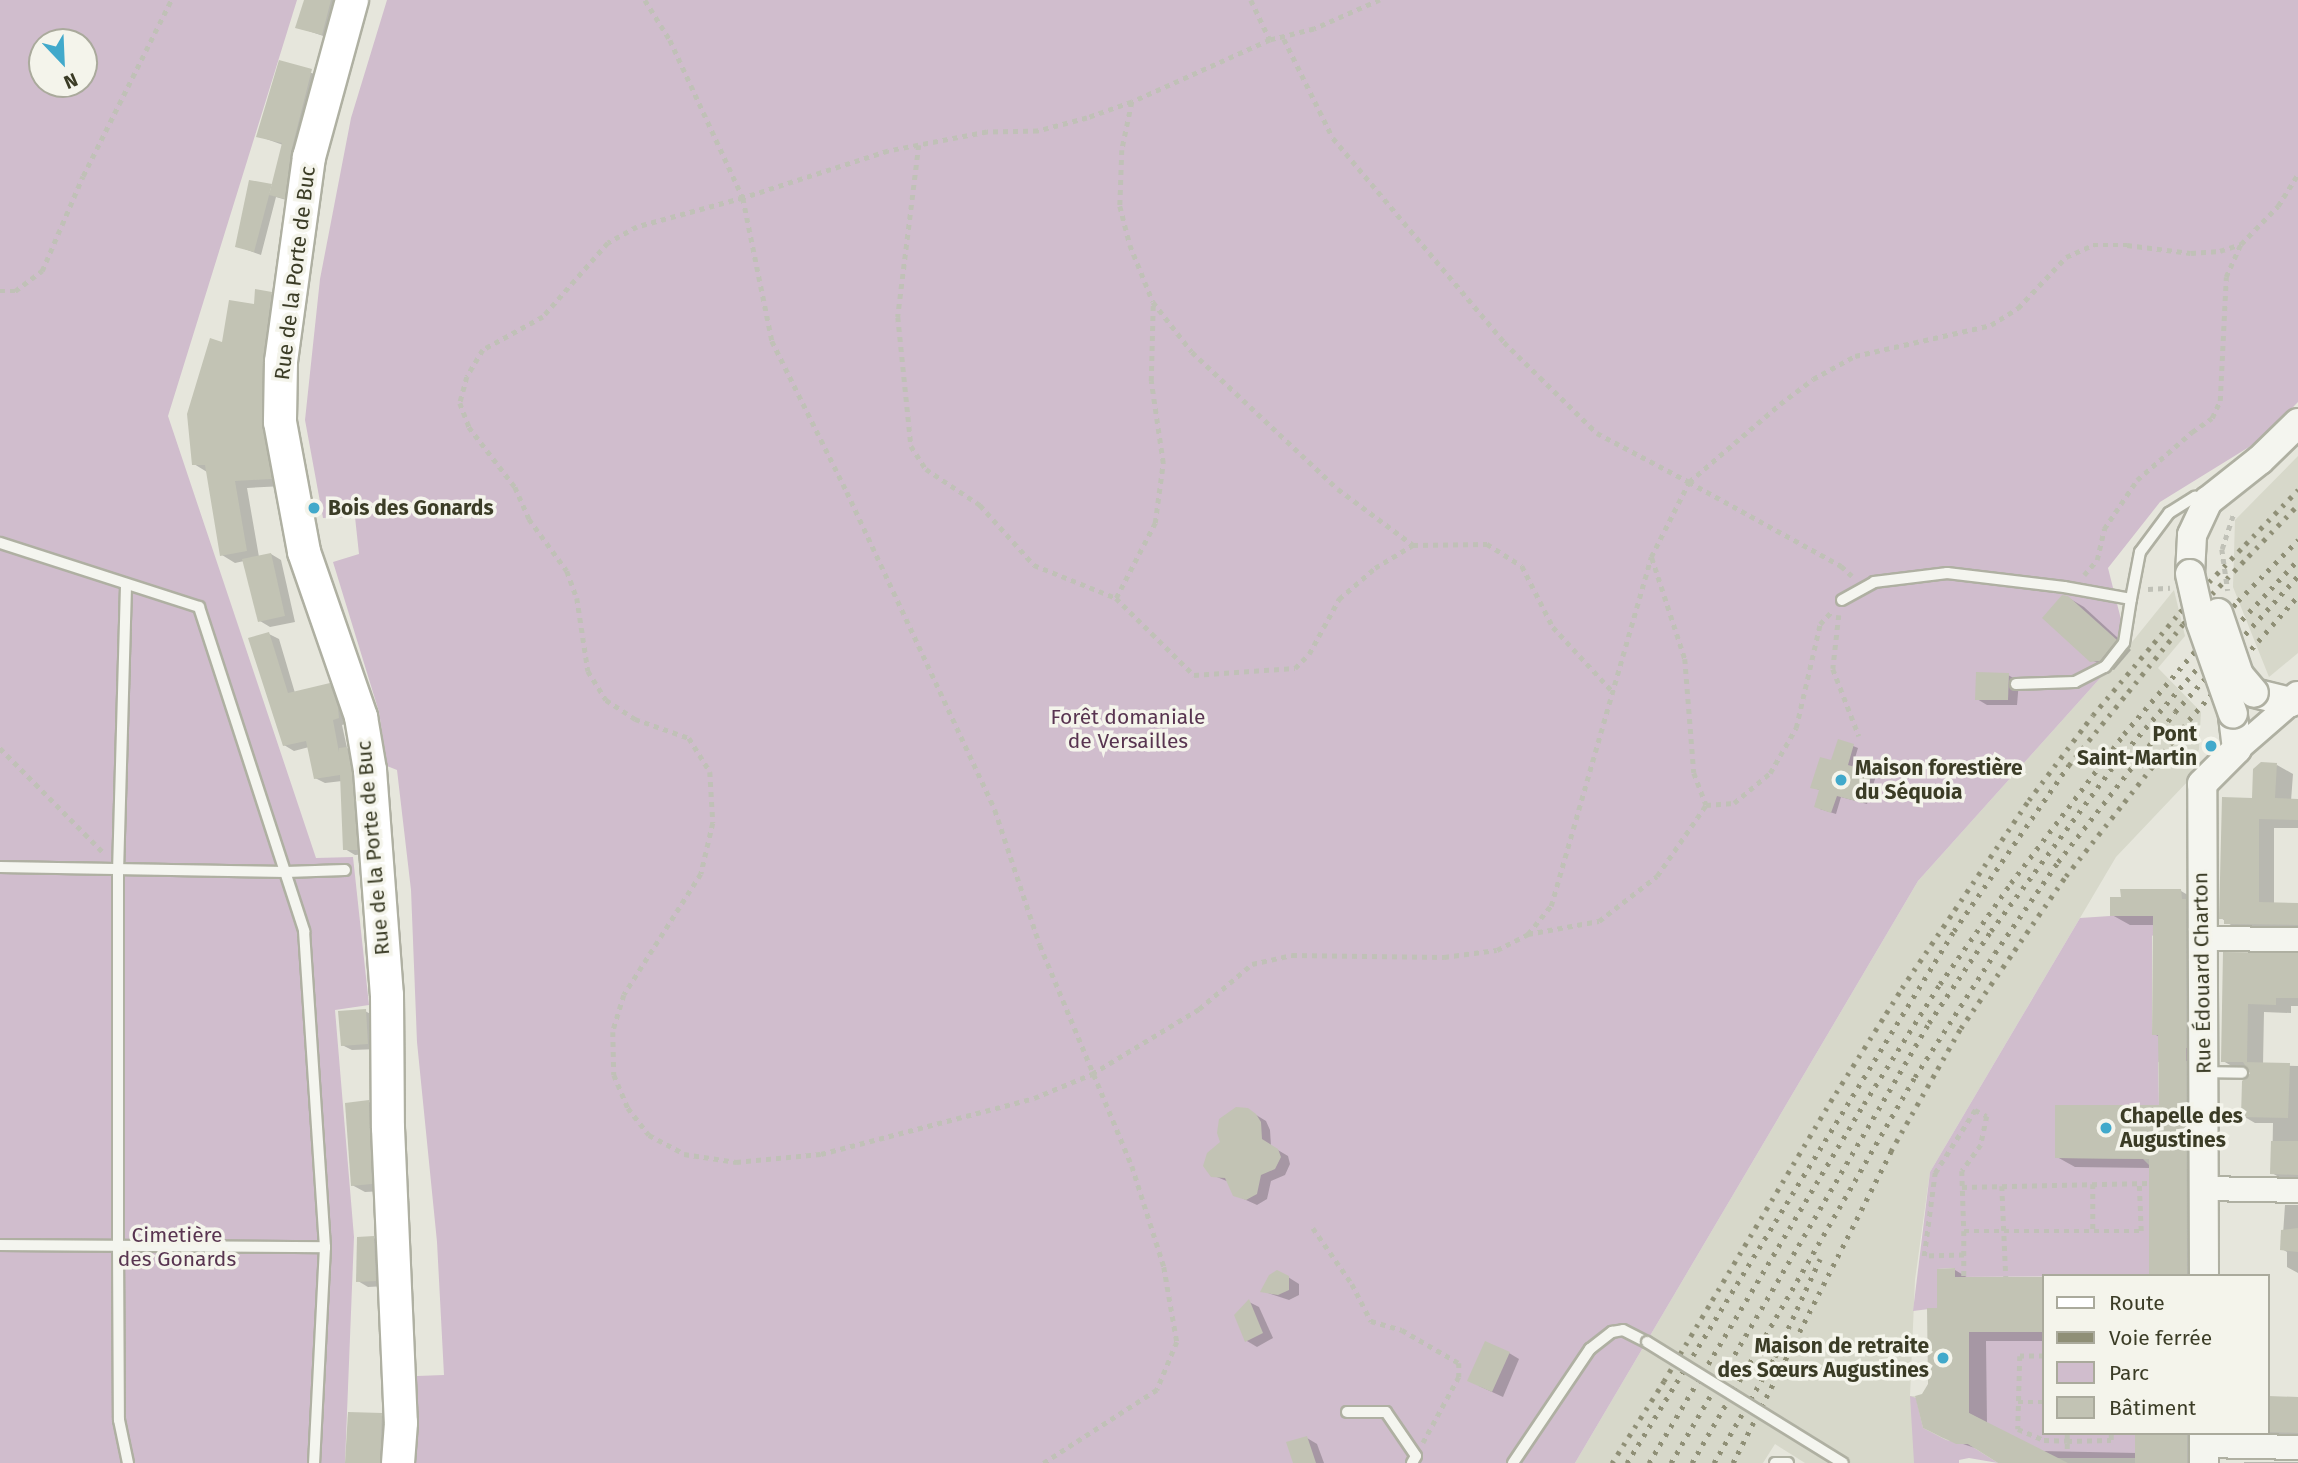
<!DOCTYPE html>
<meta charset="utf-8">
<style>
body{margin:0}
#map{position:relative;width:2298px;height:1463px;overflow:hidden;background:#e6e6dc;font-family:"Fira Sans",sans-serif}
div>[style]{position:absolute}
[style*='--x']{left:calc(var(--x)*1px);top:calc(var(--y)*1px);width:calc(var(--w)*1px);rotate:calc(var(--a)*1deg)}
.built>*{inset:0;background:#d7d8ca}
.green>*{inset:0;background:#d0bdcd}
.shadow>*{inset:0;background:#0003}
.building>*{inset:0;background:#c2c3b4}
.path>*{height:4.5px;margin-top:-2.25px;transform-origin:0;background:repeating-linear-gradient(90deg,#c0c1b7 0 5px,transparent 0 10px)}
.roads{filter:drop-shadow(2px 0 #afb0a2) drop-shadow(-2px 0 #afb0a2) drop-shadow(0 2px #afb0a2) drop-shadow(0 -2px #afb0a2)}
.service>*{height:10px;margin:-5px;padding:0 5px;transform-origin:5px;border-radius:5px;background:#f4f5ef}
.minor>*{height:23px;margin:-11.5px;padding:0 11.5px;transform-origin:11.5px;border-radius:11.5px;background:#f4f5ef}
.tertiary>*{height:28px;margin:-14px;padding:0 14px;transform-origin:14px;border-radius:14px;background:#f4f5ef}
.secondary>*{height:32px;margin:-16px;padding:0 16px;transform-origin:16px;border-radius:16px;background:#fff}
.rail>*{height:5px;margin-top:-2.5px;transform-origin:0;background:repeating-linear-gradient(90deg,#8f8f76 0 3.5px,transparent 0 10.5px)}
.path-bridge>*{height:4.5px;margin-top:-2.25px;transform-origin:0;background:repeating-linear-gradient(90deg,#c0c1b7 0 5px,transparent 0 10px)}
.bridges{filter:drop-shadow(2px 0 #afb0a2) drop-shadow(-2px 0 #afb0a2) drop-shadow(0 2px #afb0a2) drop-shadow(0 -2px #afb0a2)}
.service-bridge>*{height:10px;margin:-5px;padding:0 5px;transform-origin:5px;border-radius:5px;background:#f4f5ef}
.tertiary-bridge>*{height:28px;margin:-14px;padding:0 14px;transform-origin:14px;border-radius:14px;background:#f4f5ef}
.dots>*{width:19px;height:19px;translate:-50% -50%;box-sizing:border-box;border:4px solid #f4f4eb;border-radius:50%}
span{translate:-50% -50%;white-space:nowrap;text-align:center;line-height:1.15;-webkit-text-stroke:7px #f4f4eb;paint-order:stroke}
.street-label{font-size:21px;color:#3b3c26}
.poi-label{font-size:21px;color:#3b3c26;font-weight:700}
.left{translate:0 -50%;text-align:left}
.right{translate:-100% -50%;text-align:right}
.park-label{font-size:21px;color:#583450}
.legend{position:absolute;left:2042px;top:1274px;width:228px;height:161px;box-sizing:border-box;background:#f4f4eb;border:2px solid #aaaa9c;margin:0;padding:9px 12px;list-style:none;font-size:21px;color:#3b3c26}
.legend li{display:flex;align-items:center;gap:14px;height:35px}
.legend b{width:35px;border:2px solid #aaaa9c}
.north{position:absolute;left:28px;top:28px;width:70px;height:70px;box-sizing:border-box;background:#f4f4eb;border:2px solid #aaaa9c;border-radius:50%;rotate:157deg;font-size:19px;font-weight:700;line-height:28px;text-align:center;color:#3b3c26}
.north::after{content:'';display:block;margin:auto;width:24px;height:32px;background:#41a9cb;clip-path:polygon(50% 0,100% 100%,50% 72%,0 100%)}
</style>
<div id="map">
<div class="built">
<i style="clip-path:polygon(2298px 456px,2298px 653px,2269px 677px,2233px 587px,2235px 520px)"></i>
<i style="clip-path:polygon(2174px 590px,2185px 636px,2158px 668px,2201px 712px,2199px 749px,2189px 780px,2116px 857px,1930px 1172px,1915px 1280px,1910px 1396px,1915px 1396px,1923px 1428px,1947px 1439px,1954px 1463px,1805px 1463px,1775px 1444px,1763px 1463px,1575px 1463px,1918px 881px,2128px 647px)"></i>
</div>
<div class="green">
<i style="clip-path:polygon(evenodd,0 0,297px 0,168px 416px,316px 858px,353px 857px,369px 1005px,335px 1010px,354px 1237px,345px 1463px,0 1463px,0 0,42px 42px,84px 42px,84px 84px,42px 84px,42px 42px)"></i>
<i style="clip-path:polygon(387px 0,2298px 0,2298px 402px,2262px 439px,2160px 502px,2108px 568px,2128px 647px,1918px 881px,1575px 1463px,412px 1463px,417px 1376px,444px 1375px,437px 1242px,417px 1042px,411px 890px,397px 770px,387px 766px,379px 712px,333px 562px,359px 554px,355px 517px,323px 518px,305px 420px,320px 279px,351px 118px)"></i>
<i style="clip-path:polygon(2110px 916px,2176px 916px,2152px 936px,2152px 1034px,2174px 1035px,2174px 1048px,2189px 1048px,2189px 1061px,2158px 1062px,2159px 1105px,2055px 1105px,2056px 1158px,2143px 1159px,2149px 1165px,2149px 1276px,1955px 1277px,1955px 1268px,1937px 1269px,1937px 1308px,1913px 1311px,1930px 1172px,2080px 918px)"></i>
<i style="clip-path:polygon(1958px 1308px,1971px 1332px,2044px 1332px,2044px 1433px,2135px 1433px,2136px 1458px,2050px 1458px,1960px 1408px)"></i>
<i style="clip-path:polygon(1910px 1396px,1916px 1398px,1923px 1428px,1946px 1440px,1968px 1444px,1998px 1463px,1969px 1458px,1959px 1460px,1959px 1463px,1914px 1463px)"></i>
</div>
<div class="shadow">
<i style="clip-path:polygon(305px 0,337px 0,332px 39px,297px 27px)"></i>
<i style="clip-path:polygon(280px 62px,320px 76px,293px 202px,276px 197px,261px 255px,237px 246px,273px 187px,283px 145px,258px 136px)"></i>
<i style="clip-path:polygon(271px 294px,284px 301px,284px 486px,247px 488px,259px 557px,271px 554px,281px 560px,295px 622px,270px 627px,260px 621px,244px 561px,235px 563px,222px 555px,207px 472px,194px 464px,223px 344px,256px 306px)"></i>
<i style="clip-path:polygon(2067px 597px,2084px 607px,2131px 650px,2114px 670px,2091px 660px)"></i>
<i style="clip-path:polygon(269px 634px,279px 639px,295px 693px,329px 685px,340px 690px,349px 723px,342px 725px,347px 748px,357px 754px,367px 854px,355px 855px,345px 849px,342px 781px,325px 783px,315px 778px,309px 747px,294px 751px,284px 745px)"></i>
<i style="clip-path:polygon(2008px 675px,2019px 681px,2017px 705px,1987px 705px,1977px 699px)"></i>
<i style="clip-path:polygon(1853px 746px,1858px 748px,1852px 768px,1876px 776px,1867px 804px,1841px 797px,1836px 814px,1820px 809px,1821px 791px,1817px 789px,1832px 762px)"></i>
<i style="clip-path:polygon(2277px 765px,2293px 774px,2291px 801px,2298px 801px,2298px 828px,2274px 828px,2274px 904px,2298px 905px,2298px 933px,2241px 932px,2221px 918px,2253px 799px)"></i>
<i style="clip-path:polygon(2181px 891px,2198px 901px,2206px 1276px,2151px 1276px,2151px 1168px,2075px 1167px,2057px 1157px,2160px 1106px,2160px 1037px,2154px 1034px,2154px 925px,2130px 925px,2112px 915px)"></i>
<i style="clip-path:polygon(2225px 954px,2298px 955px,2298px 1006px,2291px 1006px,2291px 1013px,2264px 1012px,2263px 1065px,2298px 1066px,2298px 1182px,2284px 1180px,2272px 1173px,2273px 1123px,2255px 1123px,2243px 1116px,2252px 1073px,2239px 1070px,2223px 1061px)"></i>
<i style="clip-path:polygon(365px 1011px,376px 1017px,378px 1049px,352px 1050px,342px 1045px)"></i>
<i style="clip-path:polygon(369px 1102px,381px 1109px,384px 1191px,365px 1192px,352px 1185px)"></i>
<i style="clip-path:polygon(1248px 1110px,1266px 1121px,1270px 1130px,1271px 1146px,1288px 1156px,1290px 1164px,1285px 1175px,1271px 1181px,1267px 1199px,1257px 1205px,1235px 1195px,1229px 1182px,1212px 1175px,1223px 1143px)"></i>
<i style="clip-path:polygon(2285px 1205px,2298px 1205px,2298px 1273px,2287px 1267px,2287px 1252px,2282px 1249px)"></i>
<i style="clip-path:polygon(374px 1238px,384px 1244px,386px 1286px,368px 1287px,358px 1281px)"></i>
<i style="clip-path:polygon(1955px 1270px,1970px 1279px,2044px 1279px,2044px 1341px,1986px 1341px,1987px 1424px,2040px 1451px,2137px 1453px,2137px 1433px,2209px 1433px,2205px 1463px,2000px 1463px,1981px 1450px,1942px 1437px,1924px 1427px,1923px 1396px,1930px 1385px,1938px 1310px)"></i>
<i style="clip-path:polygon(1288px 1277px,1299px 1284px,1299px 1295px,1289px 1300px,1262px 1291px)"></i>
<i style="clip-path:polygon(1249px 1302px,1259px 1307px,1273px 1338px,1257px 1347px,1247px 1341px)"></i>
<i style="clip-path:polygon(1509px 1353px,1519px 1359px,1503px 1397px,1479px 1386px)"></i>
<i style="clip-path:polygon(2268px 1398px,2298px 1399px,2298px 1440px,2239px 1439px,2230px 1433px,2268px 1433px)"></i>
<i style="clip-path:polygon(382px 1415px,396px 1423px,395px 1463px,347px 1463px)"></i>
<i style="clip-path:polygon(1307px 1438px,1317px 1444px,1324px 1463px,1295px 1463px)"></i>
<i style="clip-path:polygon(2244px 1462px,2298px 1462px,2298px 1463px,2244px 1463px)"></i>
</div>
<div class="building">
<i style="clip-path:polygon(304px 0,331px 0,322px 35px,295px 28px)"></i>
<i style="clip-path:polygon(279px 60px,312px 69px,291px 152px,285px 199px,269px 195px,282px 143px,256px 137px)"></i>
<i style="clip-path:polygon(249px 180px,272px 184px,254px 252px,235px 247px)"></i>
<i style="clip-path:polygon(255px 289px,272px 292px,263px 360px,262px 422px,272px 479px,235px 481px,247px 551px,220px 556px,205px 465px,192px 465px,187px 414px,210px 338px,222px 342px,229px 300px,254px 304px)"></i>
<i style="clip-path:polygon(271px 553px,285px 616px,258px 622px,242px 559px)"></i>
<i style="clip-path:polygon(2062px 595px,2068px 596px,2117px 640px,2100px 661px,2090px 662px,2042px 618px)"></i>
<i style="clip-path:polygon(269px 632px,288px 693px,330px 683px,338px 707px,339px 718px,333px 720px,339px 752px,339px 748px,347px 747px,352px 772px,358px 850px,343px 850px,340px 775px,314px 779px,306px 741px,283px 746px,248px 638px)"></i>
<i style="clip-path:polygon(1976px 672px,2009px 673px,2008px 700px,1975px 700px)"></i>
<i style="clip-path:polygon(1838px 739px,1854px 744px,1848px 765px,1872px 772px,1863px 803px,1837px 796px,1831px 813px,1814px 807px,1819px 790px,1810px 788px,1820px 757px,1831px 760px)"></i>
<i style="clip-path:polygon(2261px 762px,2277px 763px,2275px 798px,2298px 799px,2298px 820px,2259px 819px,2259px 902px,2298px 903px,2298px 925px,2224px 924px,2224px 919px,2219px 919px,2222px 797px,2252px 798px,2253px 769px)"></i>
<i style="clip-path:polygon(2120px 889px,2181px 889px,2182px 899px,2186px 899px,2187px 1276px,2149px 1276px,2149px 1159px,2055px 1158px,2055px 1105px,2159px 1105px,2158px 1035px,2152px 1035px,2153px 916px,2110px 916px,2110px 897px,2121px 897px)"></i>
<i style="clip-path:polygon(2223px 952px,2298px 953px,2298px 998px,2276px 998px,2276px 1005px,2248px 1004px,2247px 1062px,2221px 1062px)"></i>
<i style="clip-path:polygon(366px 1009px,368px 1044px,341px 1046px,338px 1011px)"></i>
<i style="clip-path:polygon(2243px 1062px,2290px 1063px,2288px 1118px,2241px 1117px,2242px 1081px,2250px 1073px)"></i>
<i style="clip-path:polygon(369px 1100px,372px 1184px,351px 1186px,345px 1103px)"></i>
<i style="clip-path:polygon(1236px 1107px,1248px 1108px,1256px 1114px,1261px 1122px,1262px 1139px,1278px 1149px,1281px 1157px,1275px 1169px,1261px 1175px,1257px 1194px,1246px 1200px,1233px 1196px,1225px 1178px,1211px 1177px,1203px 1166px,1207px 1153px,1220px 1142px,1217px 1133px,1219px 1119px)"></i>
<i style="clip-path:polygon(2271px 1141px,2298px 1141px,2298px 1175px,2270px 1174px)"></i>
<i style="clip-path:polygon(2298px 1228px,2298px 1252px,2280px 1250px,2281px 1230px)"></i>
<i style="clip-path:polygon(374px 1236px,376px 1281px,356px 1282px,357px 1237px)"></i>
<i style="clip-path:polygon(1955px 1268px,1955px 1277px,2044px 1277px,2044px 1332px,1969px 1332px,1969px 1413px,2068px 1463px,1998px 1463px,1968px 1444px,1956px 1444px,1923px 1428px,1915px 1396px,1922px 1394px,1928px 1384px,1927px 1308px,1937px 1308px,1937px 1269px)"></i>
<i style="clip-path:polygon(1277px 1270px,1289px 1276px,1289px 1290px,1278px 1295px,1260px 1292px,1269px 1275px)"></i>
<i style="clip-path:polygon(1249px 1299px,1263px 1333px,1245px 1342px,1234px 1315px)"></i>
<i style="clip-path:polygon(1485px 1341px,1510px 1352px,1492px 1392px,1467px 1381px)"></i>
<i style="clip-path:polygon(2268px 1396px,2298px 1397px,2298px 1433px,2268px 1432px)"></i>
<i style="clip-path:polygon(348px 1412px,382px 1413px,380px 1463px,345px 1463px)"></i>
<i style="clip-path:polygon(2135px 1433px,2187px 1433px,2187px 1463px,2135px 1463px)"></i>
<i style="clip-path:polygon(1307px 1436px,1316px 1463px,1293px 1463px,1286px 1442px)"></i>
</div>
<div class="path">
<i style="--x:645;--y:0;--w:47;--a:58"></i>
<i style="--x:670;--y:40;--w:174;--a:65.2"></i>
<i style="--x:743;--y:198;--w:146;--a:78.5"></i>
<i style="--x:772;--y:341;--w:169;--a:63.6"></i>
<i style="--x:847;--y:492;--w:351;--a:65"></i>
<i style="--x:995;--y:810;--w:142;--a:71.6"></i>
<i style="--x:1040;--y:945;--w:239;--a:67.4"></i>
<i style="--x:1132;--y:1166;--w:106;--a:72.4"></i>
<i style="--x:1164;--y:1267;--w:76;--a:80.2"></i>
<i style="--x:1177;--y:1342;--w:52;--a:112.6"></i>
<i style="--x:1157;--y:1390;--w:135;--a:147.1"></i>
<i style="--x:1251;--y:0;--w:44;--a:64.6"></i>
<i style="--x:1380;--y:0;--w:72;--a:156.3"></i>
<i style="--x:1314;--y:29;--w:45;--a:166"></i>
<i style="--x:1270;--y:40;--w:151;--a:155.8"></i>
<i style="--x:1132;--y:102;--w:48;--a:160.4"></i>
<i style="--x:1087;--y:118;--w:51;--a:165.1"></i>
<i style="--x:1038;--y:131;--w:51;--a:178.9"></i>
<i style="--x:987;--y:132;--w:101;--a:169.1"></i>
<i style="--x:888;--y:151;--w:152;--a:162"></i>
<i style="--x:743;--y:198;--w:110;--a:164.7"></i>
<i style="--x:637;--y:227;--w:33;--a:151"></i>
<i style="--x:608;--y:243;--w:98;--a:131.3"></i>
<i style="--x:543;--y:317;--w:68;--a:151.2"></i>
<i style="--x:483;--y:350;--w:31;--a:121"></i>
<i style="--x:467;--y:377;--w:27;--a:105"></i>
<i style="--x:460;--y:403;--w:26;--a:69"></i>
<i style="--x:469;--y:427;--w:76;--a:52.5"></i>
<i style="--x:515;--y:487;--w:35;--a:66"></i>
<i style="--x:529;--y:519;--w:64;--a:53.8"></i>
<i style="--x:567;--y:571;--w:29;--a:70"></i>
<i style="--x:577;--y:598;--w:74;--a:81.4"></i>
<i style="--x:588;--y:671;--w:34;--a:58"></i>
<i style="--x:606;--y:700;--w:35;--a:33"></i>
<i style="--x:635;--y:719;--w:57;--a:19.4"></i>
<i style="--x:689;--y:738;--w:40;--a:58"></i>
<i style="--x:710;--y:772;--w:51;--a:86.6"></i>
<i style="--x:713;--y:823;--w:52;--a:103.2"></i>
<i style="--x:701;--y:874;--w:143;--a:122.5"></i>
<i style="--x:624;--y:995;--w:39;--a:107"></i>
<i style="--x:613;--y:1032;--w:43;--a:88.7"></i>
<i style="--x:614;--y:1075;--w:36;--a:67"></i>
<i style="--x:628;--y:1108;--w:34;--a:52"></i>
<i style="--x:649;--y:1135;--w:40;--a:28"></i>
<i style="--x:684;--y:1154;--w:53;--a:8.7"></i>
<i style="--x:736;--y:1162;--w:85;--a:-5.4"></i>
<i style="--x:821;--y:1154;--w:220;--a:-14.7"></i>
<i style="--x:1034;--y:1098;--w:63;--a:-22.5"></i>
<i style="--x:1092;--y:1074;--w:125;--a:-31.3"></i>
<i style="--x:1199;--y:1009;--w:70;--a:-40.3"></i>
<i style="--x:1252;--y:964;--w:41;--a:-12.7"></i>
<i style="--x:1292;--y:955;--w:152;--a:0.8"></i>
<i style="--x:1444;--y:957;--w:53;--a:-7.5"></i>
<i style="--x:1497;--y:950;--w:35;--a:-27"></i>
<i style="--x:1528;--y:934;--w:36;--a:-51"></i>
<i style="--x:1551;--y:906;--w:363;--a:-74"></i>
<i style="--x:1651;--y:557;--w:84;--a:-63.1"></i>
<i style="--x:1689;--y:482;--w:174;--a:28.9"></i>
<i style="--x:1841;--y:566;--w:15;--a:42"></i>
<i style="--x:1284;--y:39;--w:110;--a:63.7"></i>
<i style="--x:1333;--y:138;--w:266;--a:50"></i>
<i style="--x:1504;--y:342;--w:130;--a:44.4"></i>
<i style="--x:1597;--y:433;--w:104;--a:28"></i>
<i style="--x:1689;--y:482;--w:120;--a:-40.6"></i>
<i style="--x:1780;--y:404;--w:41;--a:-37.1"></i>
<i style="--x:1813;--y:379;--w:48;--a:-28.7"></i>
<i style="--x:1855;--y:356;--w:139;--a:-12.8"></i>
<i style="--x:1991;--y:325;--w:32;--a:-32"></i>
<i style="--x:2018;--y:308;--w:70;--a:-46.7"></i>
<i style="--x:2066;--y:257;--w:30;--a:-24"></i>
<i style="--x:2093;--y:245;--w:34;--a:0"></i>
<i style="--x:2127;--y:245;--w:64;--a:7.1"></i>
<i style="--x:2191;--y:253;--w:29;--a:-4"></i>
<i style="--x:2220;--y:251;--w:22;--a:-18"></i>
<i style="--x:2241;--y:244;--w:53;--a:-45.8"></i>
<i style="--x:2278;--y:206;--w:38;--a:-58"></i>
<i style="--x:1132;--y:102;--w:49;--a:101.8"></i>
<i style="--x:1122;--y:150;--w:56;--a:92"></i>
<i style="--x:1120;--y:206;--w:40;--a:75.6"></i>
<i style="--x:1130;--y:245;--w:61;--a:68"></i>
<i style="--x:1153;--y:302;--w:63;--a:52"></i>
<i style="--x:1192;--y:352;--w:200;--a:43.2"></i>
<i style="--x:1338;--y:489;--w:94;--a:36.7"></i>
<i style="--x:919;--y:145;--w:173;--a:97"></i>
<i style="--x:898;--y:317;--w:130;--a:84.2"></i>
<i style="--x:911;--y:446;--w:27;--a:57"></i>
<i style="--x:926;--y:469;--w:65;--a:33.7"></i>
<i style="--x:980;--y:505;--w:81;--a:48"></i>
<i style="--x:1034;--y:565;--w:88;--a:21.9"></i>
<i style="--x:1116;--y:598;--w:110;--a:44.6"></i>
<i style="--x:1194;--y:675;--w:101;--a:-4"></i>
<i style="--x:1295;--y:668;--w:20;--a:-45"></i>
<i style="--x:1309;--y:654;--w:63;--a:-61.4"></i>
<i style="--x:1339;--y:599;--w:48;--a:-40.7"></i>
<i style="--x:1375;--y:568;--w:44;--a:-31.2"></i>
<i style="--x:1413;--y:545;--w:74;--a:-0.8"></i>
<i style="--x:1487;--y:544;--w:41;--a:32.2"></i>
<i style="--x:1522;--y:566;--w:68;--a:63.1"></i>
<i style="--x:1553;--y:627;--w:87;--a:47.3"></i>
<i style="--x:0;--y:291;--w:15;--a:0"></i>
<i style="--x:15;--y:291;--w:34;--a:-37"></i>
<i style="--x:42;--y:271;--w:103;--a:-66.7"></i>
<i style="--x:83;--y:176;--w:197;--a:-63.4"></i>
<i style="--x:2222;--y:549;--w:38;--a:-72"></i>
<i style="--x:1652;--y:558;--w:106;--a:71.9"></i>
<i style="--x:1685;--y:659;--w:114;--a:85.5"></i>
<i style="--x:1694;--y:773;--w:34;--a:69"></i>
<i style="--x:1706;--y:805;--w:28;--a:-4"></i>
<i style="--x:1734;--y:803;--w:47;--a:-39.8"></i>
<i style="--x:1770;--y:773;--w:52;--a:-60"></i>
<i style="--x:1796;--y:728;--w:107;--a:-77"></i>
<i style="--x:1820;--y:624;--w:18;--a:-47"></i>
<i style="--x:2084;--y:575;--w:20;--a:-49"></i>
<i style="--x:2097;--y:560;--w:32;--a:-77"></i>
<i style="--x:2104;--y:529;--w:59;--a:-56"></i>
<i style="--x:2137;--y:480;--w:73;--a:-41.1"></i>
<i style="--x:2192;--y:432;--w:24;--a:-35"></i>
<i style="--x:2212;--y:418;--w:19;--a:-65"></i>
<i style="--x:2220;--y:401;--w:124;--a:-87.2"></i>
<i style="--x:2226;--y:277;--w:36;--a:-66"></i>
<i style="--x:2148;--y:589;--w:22;--a:-3"></i>
<i style="--x:1116;--y:598;--w:85;--a:-62.5"></i>
<i style="--x:1155;--y:523;--w:61;--a:-82.4"></i>
<i style="--x:1163;--y:463;--w:83;--a:-98.3"></i>
<i style="--x:1151;--y:381;--w:78;--a:-88.5"></i>
<i style="--x:1839;--y:615;--w:54;--a:96.3"></i>
<i style="--x:1833;--y:669;--w:72;--a:68.8"></i>
<i style="--x:0;--y:748;--w:146;--a:45.3"></i>
<i style="--x:1528;--y:934;--w:72;--a:-10.4"></i>
<i style="--x:1599;--y:921;--w:73;--a:-37.8"></i>
<i style="--x:1657;--y:876;--w:86;--a:-55.4"></i>
<i style="--x:2093;--y:1184;--w:48;--a:90"></i>
<i style="--x:2002;--y:1186;--w:91;--a:87.5"></i>
<i style="--x:1962;--y:1187;--w:187;--a:-1.2"></i>
<i style="--x:1313;--y:1228;--w:68;--a:55.1"></i>
<i style="--x:1352;--y:1284;--w:42;--a:62.8"></i>
<i style="--x:1371;--y:1321;--w:32;--a:16"></i>
<i style="--x:1402;--y:1330;--w:66;--a:30.1"></i>
<i style="--x:1459;--y:1363;--w:14;--a:90"></i>
<i style="--x:1459;--y:1377;--w:75;--a:118.6"></i>
<i style="--x:1964;--y:1231;--w:177;--a:0"></i>
<i style="--x:2141;--y:1231;--w:48;--a:-92.4"></i>
<i style="--x:1964;--y:1255;--w:40;--a:178.6"></i>
<i style="--x:1924;--y:1256;--w:84;--a:-82.5"></i>
<i style="--x:1935;--y:1173;--w:75;--a:-57.6"></i>
<i style="--x:1975;--y:1110;--w:13;--a:27"></i>
<i style="--x:1987;--y:1116;--w:30;--a:102"></i>
<i style="--x:1981;--y:1145;--w:32;--a:126"></i>
<i style="--x:1962;--y:1171;--w:60;--a:88.1"></i>
<i style="--x:1964;--y:1231;--w:46;--a:90"></i>
<i style="--x:2044;--y:1356;--w:24;--a:180"></i>
<i style="--x:2020;--y:1356;--w:73;--a:91.6"></i>
<i style="--x:2018;--y:1429;--w:28;--a:23"></i>
<i style="--x:2044;--y:1440;--w:23;--a:2"></i>
<i style="--x:2067;--y:1441;--w:44;--a:-1.3"></i>
<i style="--x:2111;--y:1440;--w:7;--a:-90"></i>
<i style="--x:2018;--y:1402;--w:26;--a:0"></i>
<i style="--x:2067;--y:1449;--w:16;--a:-90"></i>
</div>
<div class="roads">
<div class="service">
<i style="--x:0;--y:543;--w:209;--a:17.8"></i>
<i style="--x:199;--y:607;--w:341;--a:72"></i>
<i style="--x:304;--y:931;--w:317;--a:86.2"></i>
<i style="--x:325;--y:1247;--w:216;--a:92.9"></i>
<i style="--x:126;--y:586;--w:281;--a:91.6"></i>
<i style="--x:118;--y:867;--w:379;--a:90"></i>
<i style="--x:118;--y:1246;--w:174;--a:89.7"></i>
<i style="--x:119;--y:1420;--w:44;--a:78.2"></i>
<i style="--x:1842;--y:600;--w:37;--a:-29"></i>
<i style="--x:1874;--y:582;--w:74;--a:-7"></i>
<i style="--x:1947;--y:573;--w:118;--a:6.8"></i>
<i style="--x:2064;--y:587;--w:68;--a:10.2"></i>
<i style="--x:2131;--y:599;--w:48;--a:-79.2"></i>
<i style="--x:2140;--y:552;--w:49;--a:-53.4"></i>
<i style="--x:2169;--y:513;--w:31;--a:-32"></i>
<i style="--x:2195;--y:497;--w:13;--a:18"></i>
<i style="--x:2016;--y:684;--w:59;--a:-1.9"></i>
<i style="--x:2075;--y:682;--w:34;--a:-27"></i>
<i style="--x:2105;--y:667;--w:31;--a:-52"></i>
<i style="--x:2124;--y:643;--w:45;--a:-81"></i>
<i style="--x:0;--y:867;--w:286;--a:1"></i>
<i style="--x:286;--y:872;--w:59;--a:-1.9"></i>
<i style="--x:2203;--y:1072;--w:39;--a:1"></i>
<i style="--x:0;--y:1245;--w:325;--a:0.4"></i>
<i style="--x:1347;--y:1412;--w:39;--a:0"></i>
<i style="--x:1386;--y:1412;--w:53;--a:55.7"></i>
<i style="--x:1416;--y:1456;--w:8;--a:120"></i>
<i style="--x:1513;--y:1463;--w:138;--a:-56"></i>
<i style="--x:1590;--y:1349;--w:28;--a:-38"></i>
<i style="--x:1612;--y:1332;--w:11;--a:-10"></i>
<i style="--x:1623;--y:1330;--w:27;--a:27"></i>
<i style="--x:1775;--y:1463;--w:13;--a:0"></i>
</div>
<div class="minor">
<i style="--x:2237;--y:749;--w:72;--a:-41"></i>
<i style="--x:2201;--y:938;--w:97;--a:0.6"></i>
<i style="--x:2204;--y:1188;--w:94;--a:1.2"></i>
<i style="--x:2204;--y:1445;--w:94;--a:1.2"></i>
</div>
<div class="tertiary">
<i style="--x:2190;--y:574;--w:39;--a:-87"></i>
<i style="--x:2192;--y:535;--w:38;--a:-65"></i>
<i style="--x:2208;--y:501;--w:66;--a:-38.3"></i>
<i style="--x:2260;--y:460;--w:53;--a:-44.2"></i>
<i style="--x:2254;--y:693;--w:38;--a:14"></i>
<i style="--x:2291;--y:702;--w:9;--a:-41"></i>
<i style="--x:2204;--y:1276;--w:492;--a:-90.2"></i>
<i style="--x:2202;--y:784;--w:49;--a:-45"></i>
<i style="--x:2237;--y:749;--w:35;--a:-97"></i>
<i style="--x:2204;--y:1433;--w:30;--a:90"></i>
</div>
<div class="secondary">
<i style="--x:352;--y:0;--w:163;--a:105.3"></i>
<i style="--x:309;--y:157;--w:207;--a:97.8"></i>
<i style="--x:281;--y:362;--w:60;--a:91"></i>
<i style="--x:280;--y:422;--w:132;--a:79.5"></i>
<i style="--x:304;--y:552;--w:175;--a:70.9"></i>
<i style="--x:361;--y:717;--w:54;--a:80.4"></i>
<i style="--x:370;--y:770;--w:226;--a:85.7"></i>
<i style="--x:387;--y:995;--w:133;--a:89.6"></i>
<i style="--x:388;--y:1128;--w:295;--a:87.5"></i>
<i style="--x:401;--y:1423;--w:40;--a:94.3"></i>
</div>
</div>
<div class="rail">
<i style="--x:1612;--y:1463;--w:97;--a:-57.6"></i>
<i style="--x:1664;--y:1381;--w:335;--a:-59.2"></i>
<i style="--x:1836;--y:1093;--w:124;--a:-57.8"></i>
<i style="--x:1902;--y:988;--w:227;--a:-56"></i>
<i style="--x:2029;--y:800;--w:106;--a:-53"></i>
<i style="--x:2093;--y:715;--w:135;--a:-49.8"></i>
<i style="--x:2180;--y:612;--w:170;--a:-46"></i>
<i style="--x:1627;--y:1463;--w:624;--a:-58.42"></i>
<i style="--x:1954;--y:931;--w:202;--a:-55.3"></i>
<i style="--x:2069;--y:765;--w:181;--a:-51"></i>
<i style="--x:2183;--y:624;--w:165;--a:-46"></i>
<i style="--x:1649;--y:1463;--w:418;--a:-59.1"></i>
<i style="--x:1864;--y:1104;--w:142;--a:-57.7"></i>
<i style="--x:1940;--y:984;--w:123;--a:-54.9"></i>
<i style="--x:2011;--y:883;--w:187;--a:-52.8"></i>
<i style="--x:2124;--y:734;--w:175;--a:-49.4"></i>
<i style="--x:2238;--y:601;--w:86;--a:-45.5"></i>
<i style="--x:1671;--y:1463;--w:510;--a:-59.61"></i>
<i style="--x:1929;--y:1023;--w:111;--a:-56"></i>
<i style="--x:1991;--y:931;--w:213;--a:-53.4"></i>
<i style="--x:2118;--y:760;--w:135;--a:-49.2"></i>
<i style="--x:2206;--y:658;--w:134;--a:-46.8"></i>
<i style="--x:1692;--y:1463;--w:446;--a:-60"></i>
<i style="--x:1915;--y:1077;--w:148;--a:-57.2"></i>
<i style="--x:1995;--y:953;--w:111;--a:-55.3"></i>
<i style="--x:2058;--y:862;--w:190;--a:-52"></i>
<i style="--x:2175;--y:712;--w:183;--a:-47.9"></i>
<i style="--x:1714;--y:1463;--w:122;--a:-60.1"></i>
<i style="--x:1775;--y:1357;--w:108;--a:-65.3"></i>
<i style="--x:1733;--y:1463;--w:350;--a:-63.1"></i>
<i style="--x:1891;--y:1151;--w:142;--a:-60.4"></i>
<i style="--x:1961;--y:1028;--w:185;--a:-55.4"></i>
<i style="--x:2066;--y:876;--w:199;--a:-51.7"></i>
<i style="--x:2189;--y:720;--w:165;--a:-48.7"></i>
</div>
<div class="path-bridge">
<i style="--x:2222;--y:549;--w:42;--a:81.9"></i>
</div>
<div class="bridges">
<div class="service-bridge">
<i style="--x:1647;--y:1342;--w:230;--a:31.7"></i>
</div>
<div class="tertiary-bridge">
<i style="--x:2190;--y:574;--w:50;--a:77.3"></i>
<i style="--x:2201;--y:623;--w:96;--a:70.6"></i>
<i style="--x:2218;--y:613;--w:65;--a:71.3"></i>
<i style="--x:2239;--y:675;--w:23;--a:50"></i>
</div>
</div>
<div class="dots">
<i style="left:314px;top:508px;background:#41a9cb"></i>
<i style="left:2211px;top:746px;background:#41a9cb"></i>
<i style="left:1841px;top:780px;background:#41a9cb"></i>
<i style="left:2106px;top:1128px;background:#41a9cb"></i>
<i style="left:1943px;top:1358px;background:#41a9cb"></i>
</div>
<div class="street-label">
<span style="left:295px;top:273px;rotate:-83deg">Rue de la Porte de Buc</span>
<span style="left:373px;top:848px;rotate:-95deg">Rue de la Porte de Buc</span>
<span style="left:2202px;top:973px;rotate:-91deg">Rue Édouard Charton</span>
</div>
<div class="poi-label">
<span class="left" style="left:328px;top:508px">Bois des Gonards</span>
<span class="right" style="left:2197px;top:746px">Pont<br>Saint-Martin</span>
<span class="left" style="left:1855px;top:780px">Maison forestière<br>du Séquoia</span>
<span class="left" style="left:2120px;top:1128px">Chapelle des<br>Augustines</span>
<span class="right" style="left:1929px;top:1358px">Maison de retraite<br>des Sœurs Augustines</span>
</div>
<div class="park-label">
<span style="left:1128px;top:729px">Forêt domaniale<br>de Versailles</span>
<span style="left:177px;top:1247px">Cimetière<br>des Gonards</span>
</div>
<ul class="legend">
<li><b style="height:9px;background:#fff"></b>Route</li>
<li><b style="height:9px;background:#8f8f76"></b>Voie ferrée</li>
<li><b style="height:19px;background:#d0bdcd"></b>Parc</li>
<li><b style="height:19px;background:#c2c3b4"></b>Bâtiment</li>
</ul>
<div class="north">N</div>
</div>
